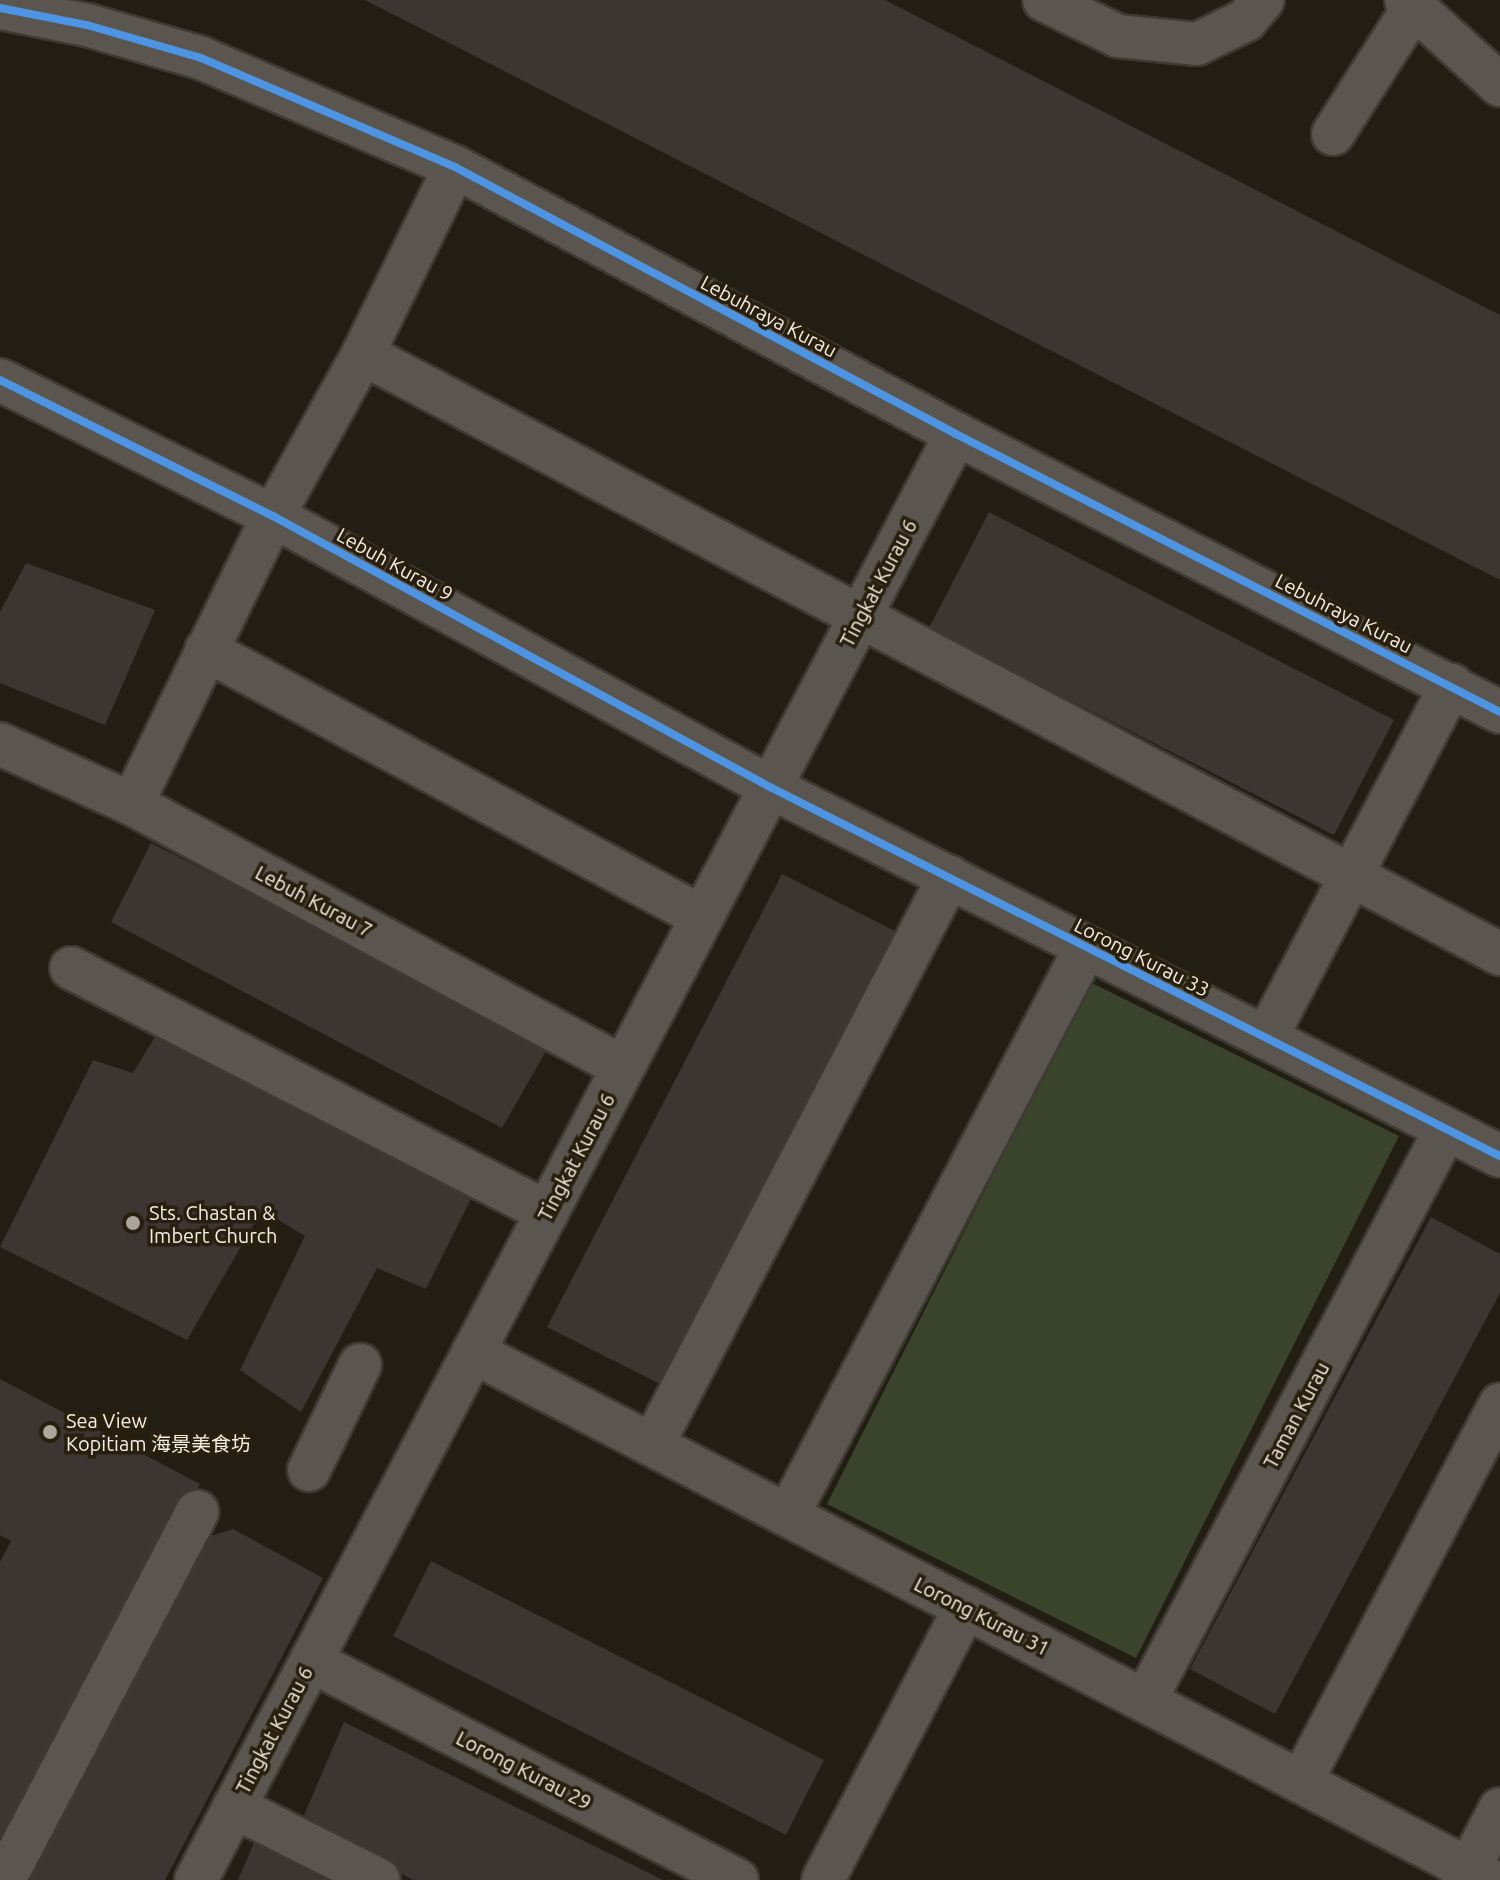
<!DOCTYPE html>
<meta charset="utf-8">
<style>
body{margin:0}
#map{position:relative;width:1500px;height:1880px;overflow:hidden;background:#231e14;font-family:Ubuntu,"Noto Sans SC",sans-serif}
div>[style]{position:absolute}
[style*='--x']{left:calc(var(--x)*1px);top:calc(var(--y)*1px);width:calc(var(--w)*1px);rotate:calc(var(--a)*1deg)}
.green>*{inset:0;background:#3a432c}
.building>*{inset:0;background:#3d3532}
.roads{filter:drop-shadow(2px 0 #3e3933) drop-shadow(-2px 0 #3e3933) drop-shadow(0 2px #3e3933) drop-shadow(0 -2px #3e3933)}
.minor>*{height:42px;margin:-21px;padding:0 21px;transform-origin:21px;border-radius:21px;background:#5a554e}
.cycleway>*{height:8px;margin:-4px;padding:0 4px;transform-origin:4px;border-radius:4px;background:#4d94e3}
.dots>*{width:22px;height:22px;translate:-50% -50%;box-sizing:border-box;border:4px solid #291f0e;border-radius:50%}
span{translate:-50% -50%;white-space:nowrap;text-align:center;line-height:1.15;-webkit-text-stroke:7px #291f0e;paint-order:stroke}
.street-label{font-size:20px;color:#f4ede3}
.poi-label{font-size:20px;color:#f4ede3}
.left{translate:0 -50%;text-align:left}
</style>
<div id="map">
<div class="green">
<i style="clip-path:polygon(1090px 982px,1399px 1136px,1136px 1658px,827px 1504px)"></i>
</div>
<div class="building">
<i style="clip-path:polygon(365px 0,885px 0,1500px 315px,1500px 580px)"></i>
<i style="clip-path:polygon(989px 512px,1394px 720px,1334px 835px,929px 628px)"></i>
<i style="clip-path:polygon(26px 563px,155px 610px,105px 725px,0 683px,0 612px)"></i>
<i style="clip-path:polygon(151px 843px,550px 1044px,502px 1128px,111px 922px)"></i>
<i style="clip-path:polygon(782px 874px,895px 931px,660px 1384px,547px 1327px)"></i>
<i style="clip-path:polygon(159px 1030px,474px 1193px,426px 1289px,377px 1268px,301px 1412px,240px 1370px,305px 1236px,262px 1210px,187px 1340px,0 1247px,93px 1060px,133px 1073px)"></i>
<i style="clip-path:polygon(1431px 1217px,1500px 1254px,1500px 1293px,1275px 1714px,1190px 1669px)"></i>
<i style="clip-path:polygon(0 1379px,200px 1484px,0 1861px,0 1562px,11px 1541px,0 1535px)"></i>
<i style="clip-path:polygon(233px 1529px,323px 1578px,165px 1880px,19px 1880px,195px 1541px)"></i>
<i style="clip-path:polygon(431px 1561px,824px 1760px,786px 1835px,393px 1636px)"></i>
<i style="clip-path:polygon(344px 1722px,663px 1880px,413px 1880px,302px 1820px)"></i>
<i style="clip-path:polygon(256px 1838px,341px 1880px,238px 1880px)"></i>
</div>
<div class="roads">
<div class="minor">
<i style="--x:1044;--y:0;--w:82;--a:25.9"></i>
<i style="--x:1118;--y:36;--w:79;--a:5.8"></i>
<i style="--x:1197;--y:44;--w:55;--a:-26.1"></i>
<i style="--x:1246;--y:20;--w:26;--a:-50"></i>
<i style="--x:1406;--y:0;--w:127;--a:42.1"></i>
<i style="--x:0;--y:8;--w:89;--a:11.1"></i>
<i style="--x:87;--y:25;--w:119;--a:16.1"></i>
<i style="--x:201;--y:58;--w:276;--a:23.2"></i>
<i style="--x:455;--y:167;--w:568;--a:28.05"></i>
<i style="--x:956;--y:434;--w:611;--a:27.07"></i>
<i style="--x:1333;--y:134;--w:151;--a:-57.5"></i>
<i style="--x:363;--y:354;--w:1286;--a:27.82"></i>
<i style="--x:0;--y:380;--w:305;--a:26.5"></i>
<i style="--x:273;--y:516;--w:566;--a:28.6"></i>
<i style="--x:770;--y:787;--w:818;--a:26.82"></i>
<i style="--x:206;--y:650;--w:563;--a:28.29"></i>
<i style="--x:0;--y:744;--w:145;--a:24.4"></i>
<i style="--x:132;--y:804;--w:557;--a:28.18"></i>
<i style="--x:132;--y:804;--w:321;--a:-63.9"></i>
<i style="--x:273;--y:516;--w:185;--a:-60.9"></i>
<i style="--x:363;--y:354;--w:208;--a:-63.8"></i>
<i style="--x:71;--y:968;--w:535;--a:27.14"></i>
<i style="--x:1266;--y:1038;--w:399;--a:-62.3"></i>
<i style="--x:473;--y:1352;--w:1146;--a:27.44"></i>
<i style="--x:653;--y:1444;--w:640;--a:-62.43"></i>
<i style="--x:309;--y:1470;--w:117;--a:-64.1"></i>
<i style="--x:788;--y:1515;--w:641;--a:-62.32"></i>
<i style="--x:311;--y:1661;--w:479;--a:27.2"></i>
<i style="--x:1145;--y:1701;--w:646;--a:-62.25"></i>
<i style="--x:1301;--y:1782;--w:427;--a:-62.2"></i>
<i style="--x:234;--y:1807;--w:162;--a:26.7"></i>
<i style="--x:4;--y:1880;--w:416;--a:-62.3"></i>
<i style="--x:196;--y:1880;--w:1634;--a:-62.27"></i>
<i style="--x:823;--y:1880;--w:308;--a:-62.4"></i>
<i style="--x:1463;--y:1880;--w:80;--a:-62.5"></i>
</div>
</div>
<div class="cycleway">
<i style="--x:0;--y:8;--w:89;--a:11.1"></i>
<i style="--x:87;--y:25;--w:119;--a:16.1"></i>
<i style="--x:201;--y:58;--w:276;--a:23.2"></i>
<i style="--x:455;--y:167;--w:568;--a:28.05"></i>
<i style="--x:956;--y:434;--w:611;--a:27.07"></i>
<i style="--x:0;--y:380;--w:305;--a:26.5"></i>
<i style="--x:273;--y:516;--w:566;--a:28.6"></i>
<i style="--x:770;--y:787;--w:818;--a:26.82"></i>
</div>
<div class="dots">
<i style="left:133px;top:1223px;background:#aba59b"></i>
<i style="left:50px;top:1432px;background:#aba59b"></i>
</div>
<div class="street-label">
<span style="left:769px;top:316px;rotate:28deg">Lebuhraya Kurau</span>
<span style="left:395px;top:564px;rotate:29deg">Lebuh Kurau 9</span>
<span style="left:878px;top:583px;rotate:-62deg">Tingkat Kurau 6</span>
<span style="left:1344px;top:613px;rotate:27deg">Lebuhraya Kurau</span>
<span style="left:314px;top:901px;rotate:28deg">Lebuh Kurau 7</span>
<span style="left:1142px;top:957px;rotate:27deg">Lorong Kurau 33</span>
<span style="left:576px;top:1157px;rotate:-62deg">Tingkat Kurau 6</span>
<span style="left:1296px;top:1415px;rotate:-62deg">Taman Kurau</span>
<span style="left:982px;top:1616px;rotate:27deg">Lorong Kurau 31</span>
<span style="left:274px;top:1730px;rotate:-62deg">Tingkat Kurau 6</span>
<span style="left:524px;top:1770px;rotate:27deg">Lorong Kurau 29</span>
</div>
<div class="poi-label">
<span class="left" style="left:149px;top:1224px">Sts. Chastan &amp;<br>Imbert Church</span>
<span class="left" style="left:66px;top:1432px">Sea View<br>Kopitiam 海景美食坊</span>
</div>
</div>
